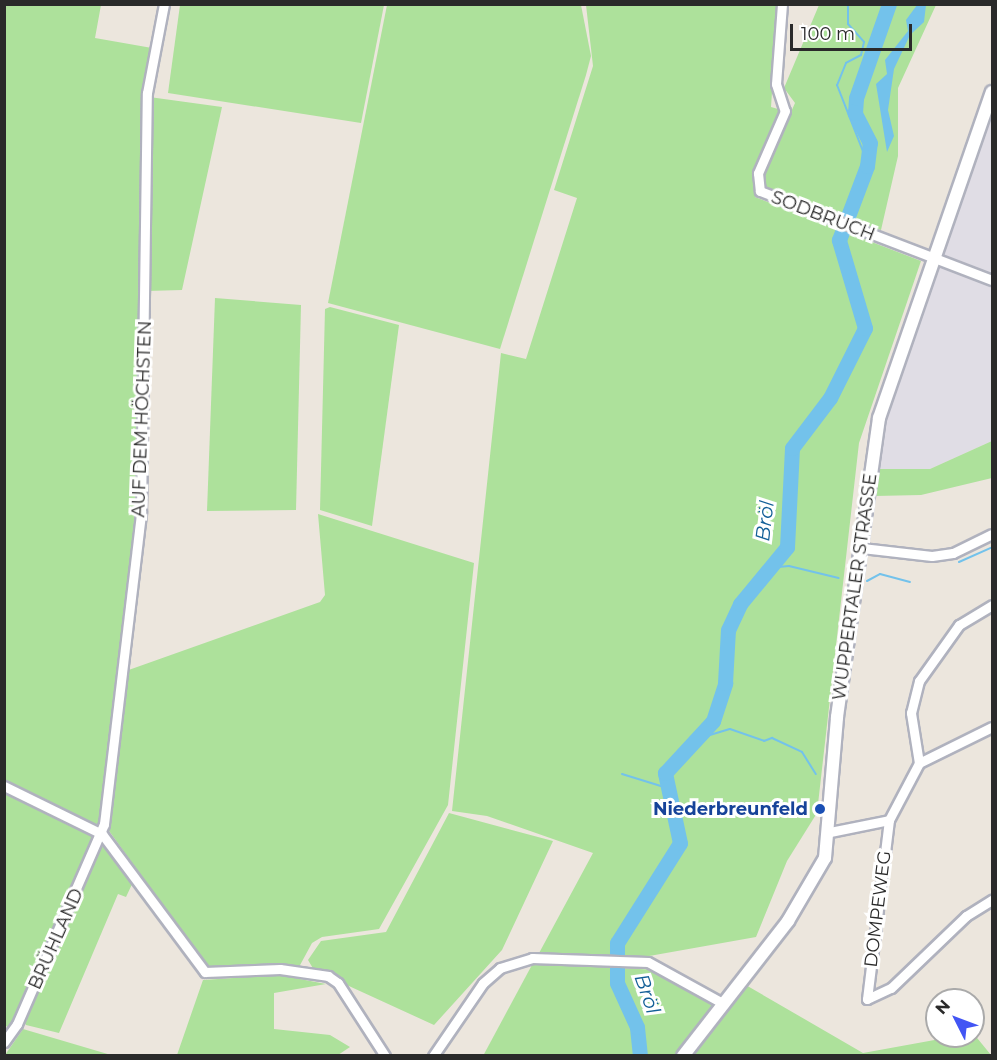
<!DOCTYPE html>
<meta charset="utf-8">
<style>
body{margin:0}
#map{position:relative;width:997px;height:1060px;overflow:hidden;background:#ece6dd;font-family:Montserrat,sans-serif}
div>[style]{position:absolute}
[style*='--x']{left:calc(var(--x)*1px);top:calc(var(--y)*1px);width:calc(var(--w)*1px);rotate:calc(var(--a)*1deg)}
.industrial>*{inset:0;background:#e0dde5}
.green>*{inset:0;background:#ade19b}
.water>*{inset:0;background:#73c2eb}
.stream>*{height:2px;margin:-1px;padding:0 1px;transform-origin:1px;border-radius:1px;background:#73c2eb}
.river>*{height:15px;margin:-7.5px;padding:0 7.5px;transform-origin:7.5px;border-radius:7.5px;background:#73c2eb}
.roads{filter:drop-shadow(2px 0 #b0b2be) drop-shadow(-2px 0 #b0b2be) drop-shadow(0 2px #b0b2be) drop-shadow(0 -2px #b0b2be)}
.street>*{height:9px;margin:-4.5px;padding:0 4.5px;transform-origin:4.5px;border-radius:4.5px;background:#fff}
.secondary>*{height:12px;margin:-6px;padding:0 6px;transform-origin:6px;border-radius:6px;background:#fff}
.dots>*{width:16px;height:16px;translate:-50% -50%;box-sizing:border-box;border:3px solid #fff;border-radius:50%}
span{translate:-50% -50%;white-space:nowrap;text-align:center;line-height:1.15;-webkit-text-stroke:6px #fff;paint-order:stroke}
.street-label{font-size:18px;color:#2a2a2a}
.transit-label{font-size:18px;color:#164399;font-weight:700}
.right{translate:-100% -50%;text-align:right}
.water-label{font-size:20px;color:#125f97;font-style:italic}
.frame{position:absolute;inset:0;border:6px solid #2a2a2a;pointer-events:none}
.north{position:absolute;left:925px;top:988px;width:60px;height:60px;box-sizing:border-box;background:#fff;border:2px solid #aaa;border-radius:50%;rotate:312deg;font-size:16px;font-weight:700;line-height:24px;text-align:center;color:#2a2a2a}
.north::after{content:'';display:block;margin:auto;width:21px;height:27px;background:#4255f4;clip-path:polygon(50% 0,100% 100%,50% 72%,0 100%)}
.scale{position:absolute;left:790px;top:24px;width:122px;height:27px;box-sizing:border-box;border:3px solid #2a2a2a;border-top:0;padding-left:8px;font-size:18px;line-height:21px;white-space:nowrap;color:#2a2a2a;-webkit-text-stroke:4px #fff;paint-order:stroke}
</style>
<div id="map">
<div class="industrial">
<i style="clip-path:polygon(992px 115px,992px 441px,930px 469px,875px 469px,886px 404px)"></i>
</div>
<div class="green">
<i style="clip-path:polygon(4px 5px,101px 5px,95px 38px,152px 48px,142px 96px,222px 107px,182px 290px,146px 291px,132px 572px,102px 823px,95px 827px,5px 780px)"></i>
<i style="clip-path:polygon(180px 5px,384px 5px,361px 123px,168px 93px)"></i>
<i style="clip-path:polygon(387px 5px,581px 5px,591px 56px,586px 75px,500px 349px,328px 303px)"></i>
<i style="clip-path:polygon(586px 5px,778px 5px,771px 107px,785px 111px,764px 173px,795px 103px,784px 88px,819px 5px,936px 5px,898px 88px,898px 156px,881px 230px,770px 196px,759px 184px,755px 197px,921px 261px,859px 443px,817px 813px,787px 861px,756px 937px,638px 958px,538px 955px,593px 853px,487px 816px,452px 811px,501px 353px,526px 359px,577px 198px,554px 190px,593px 66px)"></i>
<i style="clip-path:polygon(215px 298px,301px 305px,296px 510px,207px 511px)"></i>
<i style="clip-path:polygon(330px 307px,399px 325px,372px 526px,320px 510px,325px 309px)"></i>
<i style="clip-path:polygon(992px 441px,992px 478px,921px 495px,875px 496px,875px 469px,930px 469px)"></i>
<i style="clip-path:polygon(318px 514px,474px 563px,448px 805px,379px 929px,322px 937px,312px 943px,299px 967px,208px 969px,107px 828px,123px 672px,320px 602px,325px 595px)"></i>
<i style="clip-path:polygon(4px 788px,97px 837px,11px 1029px,4px 1025px)"></i>
<i style="clip-path:polygon(449px 813px,553px 841px,502px 950px,434px 1025px,314px 970px,308px 960px,321px 941px,386px 932px)"></i>
<i style="clip-path:polygon(107px 844px,134px 880px,126px 897px,118px 894px,59px 1033px,26px 1025px,22px 1019px,100px 848px)"></i>
<i style="clip-path:polygon(533px 963px,657px 970px,712px 1001px,713px 1008px,679px 1055px,483px 1056px)"></i>
<i style="clip-path:polygon(279px 975px,326px 984px,274px 993px,274px 1029px,330px 1035px,350px 1047px,338px 1055px,177px 1055px,203px 980px)"></i>
<i style="clip-path:polygon(744px 984px,863px 1053px,973px 1033px,991px 1055px,689px 1056px)"></i>
<i style="clip-path:polygon(23px 1029px,111px 1055px,5px 1055px)"></i>
</div>
<div class="water">
<i style="clip-path:polygon(917px 5px,926px 5px,924px 22px,910px 35px,894px 69px,888px 110px,894px 136px,887px 152px,876px 84px,887px 74px,885px 60px,908px 31px,906px 20px)"></i>
</div>
<div class="stream">
<i style="--x:848;--y:4;--w:20;--a:90"></i>
<i style="--x:848;--y:24;--w:24;--a:48"></i>
<i style="--x:864;--y:42;--w:13;--a:103"></i>
<i style="--x:861;--y:55;--w:17;--a:152"></i>
<i style="--x:846;--y:63;--w:24;--a:112"></i>
<i style="--x:837;--y:85;--w:85;--a:68.6"></i>
<i style="--x:959;--y:562;--w:36;--a:-24"></i>
<i style="--x:767;--y:568;--w:22;--a:-5"></i>
<i style="--x:789;--y:566;--w:51;--a:13.5"></i>
<i style="--x:867;--y:581;--w:15;--a:-28"></i>
<i style="--x:880;--y:574;--w:31;--a:15"></i>
<i style="--x:700;--y:738;--w:31;--a:-17"></i>
<i style="--x:730;--y:729;--w:36;--a:19"></i>
<i style="--x:764;--y:741;--w:9;--a:-21"></i>
<i style="--x:772;--y:738;--w:33;--a:25"></i>
<i style="--x:802;--y:752;--w:26;--a:58"></i>
<i style="--x:622;--y:774;--w:44;--a:17.2"></i>
</div>
<div class="river">
<i style="--x:640;--y:1056;--w:29;--a:-96"></i>
<i style="--x:637;--y:1027;--w:48;--a:-114.4"></i>
<i style="--x:617;--y:983;--w:40;--a:-90"></i>
<i style="--x:617;--y:943;--w:118;--a:-57.8"></i>
<i style="--x:680;--y:843;--w:72;--a:-102.1"></i>
<i style="--x:665;--y:773;--w:71;--a:-47.3"></i>
<i style="--x:713;--y:721;--w:40;--a:-72"></i>
<i style="--x:725;--y:683;--w:53;--a:-86.8"></i>
<i style="--x:728;--y:630;--w:29;--a:-65"></i>
<i style="--x:740;--y:604;--w:74;--a:-50.5"></i>
<i style="--x:787;--y:547;--w:99;--a:-87.1"></i>
<i style="--x:792;--y:448;--w:63;--a:-52.8"></i>
<i style="--x:830;--y:398;--w:78;--a:-63.4"></i>
<i style="--x:865;--y:328;--w:92;--a:-106.5"></i>
<i style="--x:839;--y:240;--w:79;--a:-69.3"></i>
<i style="--x:867;--y:166;--w:23;--a:-83"></i>
<i style="--x:870;--y:143;--w:34;--a:-117"></i>
<i style="--x:855;--y:113;--w:15;--a:-86"></i>
<i style="--x:856;--y:98;--w:100;--a:-70.7"></i>
</div>
<div class="roads">
<div class="street">
<i style="--x:782;--y:4;--w:80;--a:94.3"></i>
<i style="--x:776;--y:84;--w:28;--a:72"></i>
<i style="--x:785;--y:111;--w:68;--a:113.5"></i>
<i style="--x:758;--y:173;--w:18;--a:84"></i>
<i style="--x:760;--y:191;--w:248;--a:21"></i>
<i style="--x:862;--y:548;--w:70;--a:6.5"></i>
<i style="--x:932;--y:556;--w:21;--a:-8"></i>
<i style="--x:953;--y:553;--w:43;--a:-26"></i>
<i style="--x:919;--y:763;--w:51;--a:-99.1"></i>
<i style="--x:911;--y:713;--w:33;--a:-76"></i>
<i style="--x:919;--y:681;--w:69;--a:-54.5"></i>
<i style="--x:959;--y:625;--w:39;--a:-31"></i>
<i style="--x:4;--y:786;--w:109;--a:26.1"></i>
<i style="--x:102;--y:834;--w:172;--a:53.3"></i>
<i style="--x:205;--y:972;--w:75;--a:-2.3"></i>
<i style="--x:280;--y:969;--w:49;--a:8.3"></i>
<i style="--x:328;--y:976;--w:12;--a:35"></i>
<i style="--x:338;--y:983;--w:87;--a:57.2"></i>
<i style="--x:830;--y:832;--w:60;--a:-11.5"></i>
<i style="--x:889;--y:820;--w:64;--a:-62.2"></i>
<i style="--x:919;--y:763;--w:81;--a:-26.3"></i>
<i style="--x:867;--y:999;--w:180;--a:-83"></i>
<i style="--x:867;--y:999;--w:26;--a:-25"></i>
<i style="--x:891;--y:988;--w:104;--a:-43.8"></i>
<i style="--x:966;--y:916;--w:31;--a:-32"></i>
<i style="--x:4;--y:1042;--w:22;--a:-54"></i>
<i style="--x:17;--y:1024;--w:218;--a:-66.5"></i>
<i style="--x:104;--y:824;--w:314;--a:-83.2"></i>
<i style="--x:141;--y:512;--w:419;--a:-89.2"></i>
<i style="--x:147;--y:93;--w:91;--a:-79.2"></i>
<i style="--x:433;--y:1056;--w:88;--a:-55.6"></i>
<i style="--x:483;--y:983;--w:23;--a:-41"></i>
<i style="--x:500;--y:968;--w:34;--a:-17"></i>
<i style="--x:532;--y:958;--w:116;--a:2"></i>
<i style="--x:648;--y:962;--w:87;--a:28.9"></i>
</div>
<div class="secondary">
<i style="--x:683;--y:1056;--w:171;--a:-52.1"></i>
<i style="--x:788;--y:921;--w:73;--a:-59.6"></i>
<i style="--x:825;--y:858;--w:142;--a:-85.1"></i>
<i style="--x:837;--y:717;--w:302;--a:-82"></i>
<i style="--x:879;--y:418;--w:345;--a:-70.9"></i>
</div>
</div>
<div class="dots">
<i style="left:820px;top:809px;background:#1a4fb4"></i>
</div>
<div class="street-label">
<span style="left:823px;top:216px;rotate:21deg">SODBRUCH</span>
<span style="left:142px;top:419px;rotate:-88deg">AUF DEM HÖCHSTEN</span>
<span style="left:855px;top:587px;rotate:-82deg">WUPPERTALER STRASSE</span>
<span style="left:878px;top:909px;rotate:-83deg">DOMPEWEG</span>
<span style="left:56px;top:939px;rotate:-66deg">BRÜHLAND</span>
</div>
<div class="transit-label">
<span class="right" style="left:808px;top:809px">Niederbreunfeld</span>
</div>
<div class="water-label">
<span style="left:765px;top:521px;rotate:-83deg">Bröl</span>
<span style="left:647px;top:994px;rotate:71deg">Bröl</span>
</div>
<div class="frame"></div>
<div class="north">N</div>
<div class="scale">100 m</div>
</div>
